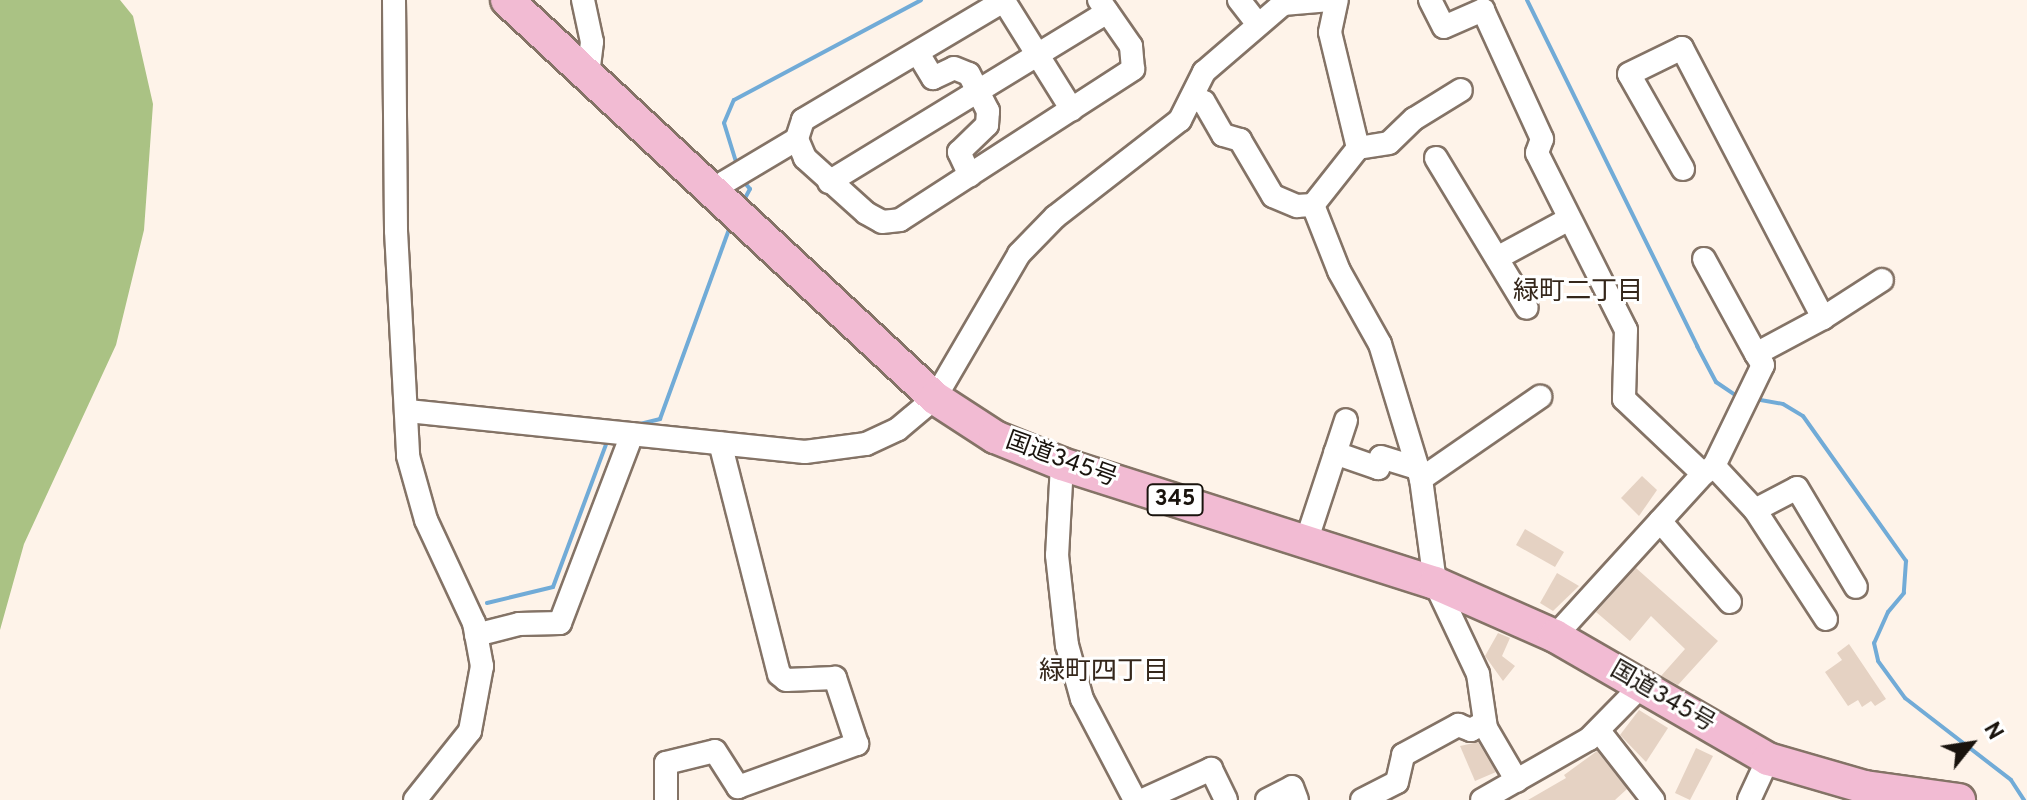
<!DOCTYPE html>
<meta charset="utf-8">
<style>
body{margin:0}
#map{position:relative;width:2027px;height:800px;overflow:hidden;background:#fef3e9;font-family:Overpass,"Noto Sans JP",sans-serif}
div>[style]{position:absolute}
[style*='--x']{left:calc(var(--x)*1px);top:calc(var(--y)*1px);width:calc(var(--w)*1px);rotate:calc(var(--a)*1deg)}
.forest>*{inset:0;background:#aac284}
.stream>*{height:4px;margin:-2px;padding:0 2px;transform-origin:2px;border-radius:2px;background:#71abd7}
.building>*{inset:0;background:#e5d2c3}
.roads{filter:drop-shadow(2px 0 #847366) drop-shadow(-2px 0 #847366) drop-shadow(0 2px #847366) drop-shadow(0 -2px #847366)}
.minor>*{height:22px;margin:-11px;padding:0 11px;transform-origin:11px;border-radius:11px;background:#fff}
.highway>*{height:32px;margin:-16px;padding:0 16px;transform-origin:16px;border-radius:16px;background:#f2bbd3}
span{translate:-50% -50%;white-space:nowrap;text-align:center;line-height:1.15;-webkit-text-stroke:6px #fff;paint-order:stroke}
.shield-label span{padding:2px 6px;background:#fff;border:2px solid;border-radius:6px;-webkit-text-stroke-width:0}
.shield-label{font-size:22px;color:#19130d;font-weight:700}
.street-label{font-size:24px;color:#19130d}
.neighbourhood-label{font-size:26px;color:#35271b}
.north{position:absolute;left:1931px;top:704px;width:80px;height:80px;-webkit-text-stroke:6px #fff;paint-order:stroke;rotate:60deg;font-size:22px;font-weight:700;line-height:32px;text-align:center;color:#19130d}
.north::after{content:'';display:block;margin:auto;width:28px;height:36px;background:#19130d;clip-path:polygon(50% 0,100% 100%,50% 72%,0 100%)}
</style>
<div id="map">
<div class="forest">
<i style="clip-path:polygon(0 0,120px 0,133px 16px,153px 104px,144px 230px,116px 345px,24px 544px,0 630px)"></i>
</div>
<div class="stream">
<i style="--x:1527;--y:0;--w:386;--a:63.8"></i>
<i style="--x:1697;--y:346;--w:41;--a:62.2"></i>
<i style="--x:1716;--y:382;--w:27;--a:34"></i>
<i style="--x:737;--y:165;--w:44;--a:-107.2"></i>
<i style="--x:724;--y:123;--w:25;--a:-67"></i>
<i style="--x:734;--y:100;--w:212;--a:-28.1"></i>
<i style="--x:743;--y:202;--w:15;--a:-62"></i>
<i style="--x:750;--y:189;--w:8;--a:-130"></i>
<i style="--x:1755;--y:399;--w:28;--a:10"></i>
<i style="--x:1783;--y:404;--w:23;--a:31"></i>
<i style="--x:1803;--y:416;--w:178;--a:54.6"></i>
<i style="--x:1906;--y:561;--w:32;--a:94"></i>
<i style="--x:1904;--y:593;--w:25;--a:130"></i>
<i style="--x:1888;--y:612;--w:34;--a:114"></i>
<i style="--x:1874;--y:643;--w:18;--a:77"></i>
<i style="--x:1878;--y:661;--w:46;--a:53.9"></i>
<i style="--x:1905;--y:698;--w:134;--a:37.7"></i>
<i style="--x:2011;--y:780;--w:24;--a:57"></i>
<i style="--x:636;--y:425;--w:25;--a:-14"></i>
<i style="--x:660;--y:419;--w:204;--a:-70"></i>
<i style="--x:487;--y:603;--w:68;--a:-13.6"></i>
<i style="--x:553;--y:587;--w:158;--a:-69.6"></i>
</div>
<div class="building">
<i style="clip-path:polygon(1642px 476px,1657px 490px,1639px 516px,1621px 498px)"></i>
<i style="clip-path:polygon(1525px 529px,1564px 552px,1555px 567px,1516px 545px)"></i>
<i style="clip-path:polygon(1636px 568px,1718px 641px,1678px 685px,1661px 676px,1685px 649px,1651px 616px,1630px 641px,1596px 612px)"></i>
<i style="clip-path:polygon(1557px 573px,1579px 586px,1553px 611px,1540px 603px)"></i>
<i style="clip-path:polygon(1498px 633px,1510px 638px,1502px 656px,1515px 666px,1503px 681px,1485px 656px)"></i>
<i style="clip-path:polygon(1849px 644px,1886px 699px,1875px 706px,1871px 701px,1862px 707px,1858px 700px,1848px 706px,1825px 672px,1842px 660px,1837px 653px)"></i>
<i style="clip-path:polygon(1639px 710px,1668px 728px,1646px 762px,1620px 735px)"></i>
<i style="clip-path:polygon(1478px 742px,1496px 772px,1475px 781px,1460px 746px)"></i>
<i style="clip-path:polygon(1696px 748px,1713px 756px,1690px 800px,1675px 793px)"></i>
<i style="clip-path:polygon(1597px 751px,1627px 789px,1615px 800px,1528px 800px,1566px 778px,1564px 775px)"></i>
</div>
<div class="roads">
<div class="minor">
<i style="--x:394;--y:0;--w:231;--a:89.5"></i>
<i style="--x:396;--y:231;--w:225;--a:86.9"></i>
<i style="--x:408;--y:456;--w:66;--a:74.3"></i>
<i style="--x:426;--y:520;--w:114;--a:65"></i>
<i style="--x:474;--y:623;--w:44;--a:79.5"></i>
<i style="--x:482;--y:666;--w:66;--a:100.5"></i>
<i style="--x:470;--y:731;--w:88;--a:128.6"></i>
<i style="--x:583;--y:0;--w:43;--a:77.9"></i>
<i style="--x:592;--y:42;--w:33;--a:97"></i>
<i style="--x:1005;--y:0;--w:235;--a:149.3"></i>
<i style="--x:803;--y:120;--w:20;--a:108"></i>
<i style="--x:797;--y:139;--w:21;--a:67"></i>
<i style="--x:805;--y:158;--w:82;--a:42"></i>
<i style="--x:866;--y:213;--w:18;--a:29"></i>
<i style="--x:882;--y:222;--w:18;--a:-6"></i>
<i style="--x:900;--y:220;--w:278;--a:-32.9"></i>
<i style="--x:1133;--y:69;--w:23;--a:-95"></i>
<i style="--x:1131;--y:46;--w:56;--a:-124.8"></i>
<i style="--x:1239;--y:0;--w:31;--a:52"></i>
<i style="--x:1430;--y:0;--w:30;--a:63"></i>
<i style="--x:1444;--y:27;--w:43;--a:-23.6"></i>
<i style="--x:1483;--y:10;--w:142;--a:65.4"></i>
<i style="--x:1542;--y:139;--w:15;--a:110"></i>
<i style="--x:1537;--y:153;--w:198;--a:63.3"></i>
<i style="--x:1626;--y:330;--w:69;--a:91.7"></i>
<i style="--x:1624;--y:399;--w:109;--a:43.5"></i>
<i style="--x:1703;--y:474;--w:219;--a:132.4"></i>
<i style="--x:1004;--y:1;--w:128;--a:58"></i>
<i style="--x:919;--y:55;--w:27;--a:59"></i>
<i style="--x:933;--y:78;--w:23;--a:-25"></i>
<i style="--x:954;--y:68;--w:16;--a:22"></i>
<i style="--x:969;--y:74;--w:42;--a:62.8"></i>
<i style="--x:988;--y:111;--w:14;--a:94"></i>
<i style="--x:987;--y:125;--w:39;--a:136"></i>
<i style="--x:959;--y:152;--w:26;--a:65"></i>
<i style="--x:1191;--y:99;--w:13;--a:13"></i>
<i style="--x:1204;--y:102;--w:38;--a:60"></i>
<i style="--x:1223;--y:135;--w:18;--a:16"></i>
<i style="--x:1240;--y:140;--w:65;--a:59.5"></i>
<i style="--x:1273;--y:196;--w:26;--a:23"></i>
<i style="--x:1297;--y:206;--w:16;--a:-4"></i>
<i style="--x:1313;--y:205;--w:71;--a:68.5"></i>
<i style="--x:1339;--y:271;--w:84;--a:60.7"></i>
<i style="--x:1380;--y:344;--w:141;--a:73.1"></i>
<i style="--x:1421;--y:479;--w:105;--a:82.3"></i>
<i style="--x:1435;--y:583;--w:101;--a:64.7"></i>
<i style="--x:1478;--y:674;--w:55;--a:81.6"></i>
<i style="--x:1486;--y:728;--w:61;--a:59.7"></i>
<i style="--x:1358;--y:148;--w:31;--a:-9"></i>
<i style="--x:1389;--y:143;--w:35;--a:-44"></i>
<i style="--x:1414;--y:119;--w:55;--a:-31.7"></i>
<i style="--x:1436;--y:158;--w:175;--a:58.8"></i>
<i style="--x:1683;--y:169;--w:109;--a:-119.6"></i>
<i style="--x:1629;--y:74;--w:59;--a:-26.1"></i>
<i style="--x:1682;--y:48;--w:305;--a:62.4"></i>
<i style="--x:1823;--y:318;--w:76;--a:151.8"></i>
<i style="--x:1756;--y:354;--w:13;--a:58"></i>
<i style="--x:1763;--y:365;--w:112;--a:115.9"></i>
<i style="--x:1714;--y:466;--w:14;--a:144"></i>
<i style="--x:829;--y:182;--w:326;--a:-31.4"></i>
<i style="--x:715;--y:195;--w:16;--a:-52"></i>
<i style="--x:725;--y:182;--w:84;--a:-30.8"></i>
<i style="--x:1313;--y:205;--w:73;--a:-51.7"></i>
<i style="--x:1358;--y:148;--w:119;--a:-103.6"></i>
<i style="--x:1330;--y:32;--w:33;--a:-78"></i>
<i style="--x:1497;--y:258;--w:82;--a:-28.4"></i>
<i style="--x:1704;--y:259;--w:108;--a:61.3"></i>
<i style="--x:1823;--y:318;--w:70;--a:-32.8"></i>
<i style="--x:408;--y:411;--w:399;--a:5.9"></i>
<i style="--x:805;--y:452;--w:62;--a:-7.5"></i>
<i style="--x:866;--y:444;--w:35;--a:-25"></i>
<i style="--x:898;--y:429;--w:48;--a:-40"></i>
<i style="--x:935;--y:398;--w:167;--a:-59.7"></i>
<i style="--x:1019;--y:254;--w:52;--a:-45.8"></i>
<i style="--x:1055;--y:217;--w:158;--a:-37.8"></i>
<i style="--x:1180;--y:120;--w:54;--a:-63.4"></i>
<i style="--x:1204;--y:72;--w:104;--a:-40.7"></i>
<i style="--x:1283;--y:4;--w:47;--a:-4.9"></i>
<i style="--x:1335;--y:453;--w:46;--a:19.2"></i>
<i style="--x:1378;--y:468;--w:11;--a:-75"></i>
<i style="--x:1381;--y:457;--w:39;--a:17"></i>
<i style="--x:1062;--y:464;--w:91;--a:93.1"></i>
<i style="--x:1057;--y:555;--w:91;--a:83.7"></i>
<i style="--x:1067;--y:645;--w:56;--a:74.5"></i>
<i style="--x:1082;--y:699;--w:114;--a:62.3"></i>
<i style="--x:1714;--y:466;--w:60;--a:47"></i>
<i style="--x:1755;--y:510;--w:130;--a:56.9"></i>
<i style="--x:1421;--y:479;--w:145;--a:-34.6"></i>
<i style="--x:1755;--y:510;--w:47;--a:-27.6"></i>
<i style="--x:1797;--y:488;--w:115;--a:59.2"></i>
<i style="--x:1660;--y:521;--w:107;--a:49.2"></i>
<i style="--x:1306;--y:542;--w:128;--a:-71.8"></i>
<i style="--x:476;--y:635;--w:44;--a:-14.3"></i>
<i style="--x:519;--y:624;--w:41;--a:-1.4"></i>
<i style="--x:560;--y:623;--w:202;--a:-69.1"></i>
<i style="--x:1599;--y:731;--w:88;--a:52"></i>
<i style="--x:666;--y:800;--w:37;--a:-90"></i>
<i style="--x:666;--y:763;--w:50;--a:-13.8"></i>
<i style="--x:715;--y:751;--w:43;--a:57.4"></i>
<i style="--x:738;--y:787;--w:127;--a:-19.9"></i>
<i style="--x:857;--y:744;--w:70;--a:-108.4"></i>
<i style="--x:835;--y:678;--w:49;--a:177.7"></i>
<i style="--x:786;--y:680;--w:9;--a:-139"></i>
<i style="--x:779;--y:674;--w:238;--a:-104.3"></i>
<i style="--x:1143;--y:800;--w:75;--a:-24.5"></i>
<i style="--x:1211;--y:769;--w:34;--a:64"></i>
<i style="--x:1267;--y:800;--w:28;--a:-27"></i>
<i style="--x:1292;--y:787;--w:14;--a:69"></i>
<i style="--x:1362;--y:800;--w:39;--a:-27"></i>
<i style="--x:1397;--y:782;--w:28;--a:-77"></i>
<i style="--x:1403;--y:755;--w:63;--a:-28.6"></i>
<i style="--x:1458;--y:725;--w:14;--a:21"></i>
<i style="--x:1471;--y:730;--w:16;--a:-30"></i>
<i style="--x:1482;--y:800;--w:123;--a:-29.7"></i>
<i style="--x:1589;--y:739;--w:74;--a:-45.5"></i>
<i style="--x:1749;--y:800;--w:45;--a:-65.1"></i>
</div>
<div class="highway">
<i style="--x:507;--y:0;--w:584;--a:42.92"></i>
<i style="--x:935;--y:398;--w:72;--a:33"></i>
<i style="--x:995;--y:437;--w:72;--a:21.9"></i>
<i style="--x:1062;--y:464;--w:392;--a:17.7"></i>
<i style="--x:1435;--y:583;--w:131;--a:23.8"></i>
<i style="--x:1555;--y:636;--w:246;--a:30"></i>
<i style="--x:1768;--y:759;--w:101;--a:16.1"></i>
<i style="--x:1865;--y:787;--w:95;--a:7.9"></i>
</div>
</div>
<div class="shield-label">
<span style="left:1175px;top:500px">345</span>
</div>
<div class="street-label">
<span style="left:1061px;top:461px;rotate:20deg">国道345号</span>
<span style="left:1662px;top:698px;rotate:30deg">国道345号</span>
</div>
<div class="neighbourhood-label">
<span style="left:1578px;top:293px">緑町二丁目</span>
<span style="left:1104px;top:673px">緑町四丁目</span>
</div>
<div class="north">N</div>
</div>
